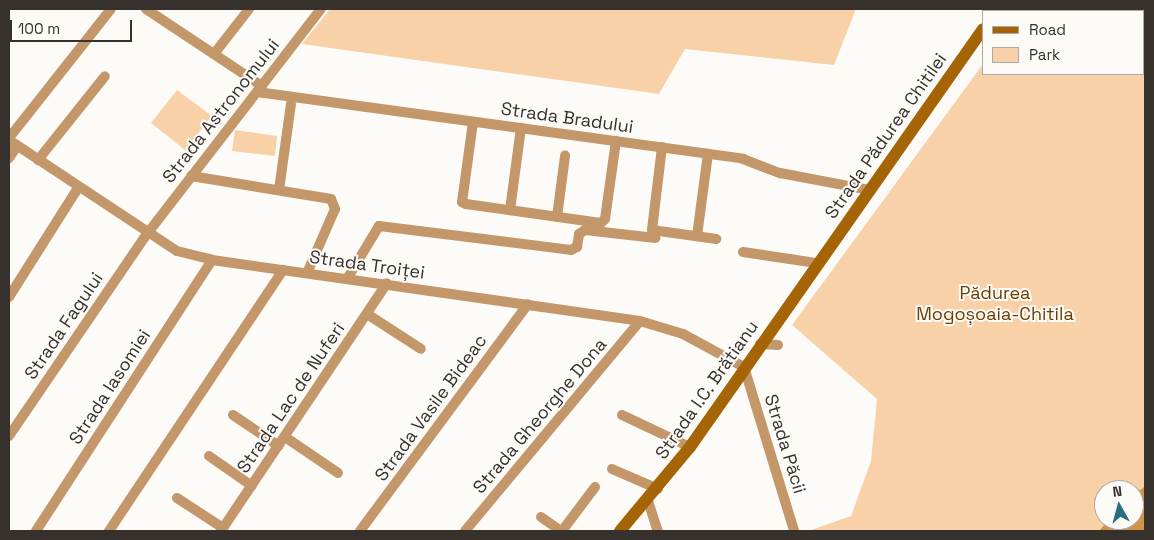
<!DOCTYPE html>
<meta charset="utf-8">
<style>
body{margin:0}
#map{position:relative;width:1154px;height:540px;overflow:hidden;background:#fdfbf8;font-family:"Space Grotesk",sans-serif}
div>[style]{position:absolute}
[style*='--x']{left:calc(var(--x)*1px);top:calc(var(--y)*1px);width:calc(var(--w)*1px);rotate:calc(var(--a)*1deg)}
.green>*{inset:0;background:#f9d1a9}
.water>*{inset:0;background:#d49247}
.minor>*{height:10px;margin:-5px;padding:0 5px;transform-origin:5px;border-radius:5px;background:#c39769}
.secondary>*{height:12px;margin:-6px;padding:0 6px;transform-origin:6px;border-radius:6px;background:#a56507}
span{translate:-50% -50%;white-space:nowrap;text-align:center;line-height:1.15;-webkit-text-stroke:4px #fdfbf8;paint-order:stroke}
.street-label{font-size:18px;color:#36312d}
.park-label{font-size:18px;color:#6a3e00}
.frame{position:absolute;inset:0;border:10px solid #36312d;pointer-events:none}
.legend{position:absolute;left:982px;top:10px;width:162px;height:65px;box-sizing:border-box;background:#fdfbf8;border:1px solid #adaaa7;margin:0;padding:6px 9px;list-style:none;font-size:15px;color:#36312d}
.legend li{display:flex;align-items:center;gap:10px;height:25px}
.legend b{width:25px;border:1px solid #adaaa7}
.north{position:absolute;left:1094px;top:480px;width:50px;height:50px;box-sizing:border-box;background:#fdfbf8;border:1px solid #adaaa7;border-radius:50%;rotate:353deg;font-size:14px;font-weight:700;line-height:20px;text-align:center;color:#36312d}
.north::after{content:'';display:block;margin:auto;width:18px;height:22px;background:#296d7e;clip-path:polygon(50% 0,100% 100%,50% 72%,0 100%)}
.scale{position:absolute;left:10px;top:20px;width:122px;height:22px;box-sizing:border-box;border:2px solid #36312d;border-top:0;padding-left:6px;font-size:15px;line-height:18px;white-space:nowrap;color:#36312d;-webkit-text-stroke:4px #fdfbf8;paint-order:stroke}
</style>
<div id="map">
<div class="green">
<i style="clip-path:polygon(330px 9px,856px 9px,834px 65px,685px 49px,659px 94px,302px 44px)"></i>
<i style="clip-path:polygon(1022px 9px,1145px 9px,1145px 486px,1134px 495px,1134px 490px,1104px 490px,1104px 520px,1108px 520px,1099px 531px,808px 531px,851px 516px,871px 461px,877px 399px,792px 325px,983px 64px,983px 74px,1143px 74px,1143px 11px,1020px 11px)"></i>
<i style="clip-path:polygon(177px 90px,212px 116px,185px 150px,151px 123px)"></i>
<i style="clip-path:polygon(235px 130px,277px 136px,275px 156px,232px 151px)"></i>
</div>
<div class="water">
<i style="clip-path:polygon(1145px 486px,1145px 531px,1099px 531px,1108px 520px,1134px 520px,1134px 495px)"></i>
</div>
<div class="minor">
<i style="--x:146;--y:9;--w:139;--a:33.6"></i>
<i style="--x:214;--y:54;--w:57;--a:-52.1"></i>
<i style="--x:257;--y:92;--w:491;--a:7.8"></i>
<i style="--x:743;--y:159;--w:40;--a:21"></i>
<i style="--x:780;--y:173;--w:92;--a:10.7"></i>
<i style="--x:473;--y:122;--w:81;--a:97.8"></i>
<i style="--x:462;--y:202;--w:4;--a:27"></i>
<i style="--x:466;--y:204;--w:136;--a:8"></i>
<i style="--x:601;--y:223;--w:6;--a:-45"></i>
<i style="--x:605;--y:219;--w:79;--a:-82"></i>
<i style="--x:9;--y:138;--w:164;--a:-51.7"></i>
<i style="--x:9;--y:140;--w:201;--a:33.5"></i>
<i style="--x:177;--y:251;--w:36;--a:14"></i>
<i style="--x:212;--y:260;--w:432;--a:8.1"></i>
<i style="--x:640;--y:321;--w:45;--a:16.8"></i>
<i style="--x:683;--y:334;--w:69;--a:28.4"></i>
<i style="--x:744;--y:367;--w:171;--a:73"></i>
<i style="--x:662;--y:147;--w:84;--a:96.9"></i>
<i style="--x:652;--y:230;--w:65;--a:8"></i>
<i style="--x:9;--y:158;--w:14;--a:-56"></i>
<i style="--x:38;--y:160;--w:107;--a:-51.4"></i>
<i style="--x:191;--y:176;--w:142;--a:9.3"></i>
<i style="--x:331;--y:199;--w:11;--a:68"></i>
<i style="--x:335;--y:209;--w:70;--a:113.6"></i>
<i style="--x:279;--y:190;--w:87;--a:-82.1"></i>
<i style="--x:510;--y:210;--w:83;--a:-82.4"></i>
<i style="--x:557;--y:217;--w:62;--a:-82.5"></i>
<i style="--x:697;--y:236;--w:83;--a:-82.4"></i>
<i style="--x:743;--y:252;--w:75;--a:8.5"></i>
<i style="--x:347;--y:279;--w:62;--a:-58.9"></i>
<i style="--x:379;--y:226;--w:193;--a:7.1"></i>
<i style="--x:571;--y:250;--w:7;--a:-27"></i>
<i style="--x:577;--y:247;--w:13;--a:-81"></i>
<i style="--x:579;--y:234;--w:7;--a:-34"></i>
<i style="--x:585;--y:230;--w:71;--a:6.4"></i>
<i style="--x:9;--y:297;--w:129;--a:-57.7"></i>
<i style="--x:367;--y:314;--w:64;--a:32.9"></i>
<i style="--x:760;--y:344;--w:18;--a:3"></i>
<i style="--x:233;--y:415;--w:55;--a:34"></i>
<i style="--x:622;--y:415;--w:75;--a:25.2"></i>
<i style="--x:9;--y:436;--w:245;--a:-55.7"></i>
<i style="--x:147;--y:234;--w:284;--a:-52.3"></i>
<i style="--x:285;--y:437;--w:64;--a:34.2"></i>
<i style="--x:209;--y:456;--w:52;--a:34.9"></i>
<i style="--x:612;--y:469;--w:50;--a:23.5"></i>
<i style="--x:177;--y:498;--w:55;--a:33.1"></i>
<i style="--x:648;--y:501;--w:32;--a:72"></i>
<i style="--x:541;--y:517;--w:24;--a:35"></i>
<i style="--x:36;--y:531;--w:323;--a:-57"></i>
<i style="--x:109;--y:531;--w:314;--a:-56.3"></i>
<i style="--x:221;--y:531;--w:298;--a:-56.2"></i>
<i style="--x:360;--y:531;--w:282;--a:-53.5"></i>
<i style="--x:465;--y:531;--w:273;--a:-50.2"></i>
<i style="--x:562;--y:531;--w:55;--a:-53.1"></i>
</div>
<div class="secondary">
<i style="--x:995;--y:11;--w:2;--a:-63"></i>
<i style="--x:620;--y:531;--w:109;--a:-50.2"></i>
<i style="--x:690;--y:447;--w:510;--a:-54.97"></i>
</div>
<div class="street-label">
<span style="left:221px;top:111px;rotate:-52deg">Strada Astronomului</span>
<span style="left:567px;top:118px;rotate:8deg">Strada Bradului</span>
<span style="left:886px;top:136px;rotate:-55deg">Strada Pădurea Chitilei</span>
<span style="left:367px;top:265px;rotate:8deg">Strada Troiței</span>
<span style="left:64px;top:326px;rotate:-56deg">Strada Fagului</span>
<span style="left:110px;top:387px;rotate:-57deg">Strada Iasomiei</span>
<span style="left:707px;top:390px;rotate:-55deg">Strada I.C. Brătianu</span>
<span style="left:291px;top:398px;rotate:-56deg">Strada Lac de Nuferi</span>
<span style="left:431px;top:408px;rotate:-54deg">Strada Vasile Bideac</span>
<span style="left:540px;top:416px;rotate:-50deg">Strada Gheorghe Dona</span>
<span style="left:785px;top:444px;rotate:73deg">Strada Păcii</span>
</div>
<div class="park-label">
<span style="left:995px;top:304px">Pădurea<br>Mogoșoaia-Chitila</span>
</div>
<div class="frame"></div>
<ul class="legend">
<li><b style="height:6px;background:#a56507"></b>Road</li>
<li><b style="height:14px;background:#f9d1a9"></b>Park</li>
</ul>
<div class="north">N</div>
<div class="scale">100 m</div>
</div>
